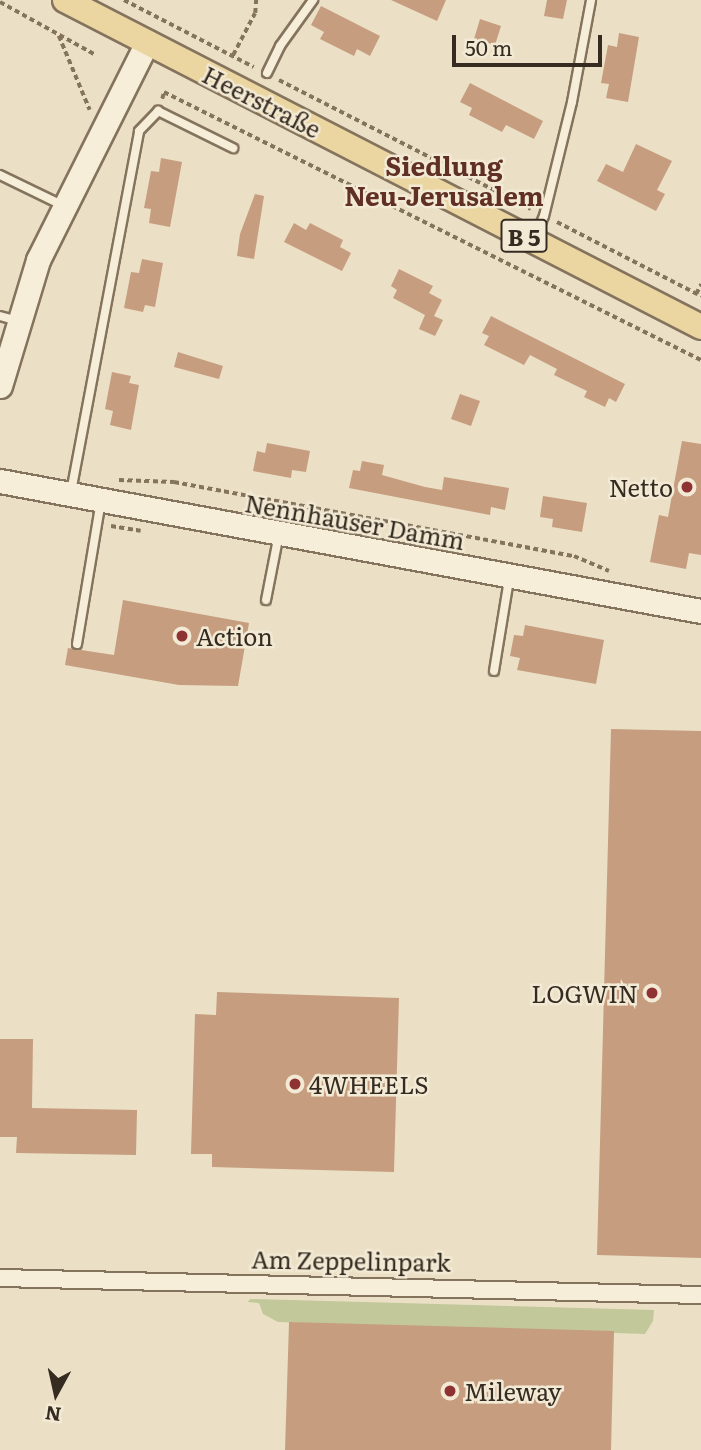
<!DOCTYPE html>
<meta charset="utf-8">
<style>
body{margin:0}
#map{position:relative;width:701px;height:1450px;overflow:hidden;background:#ebe0c6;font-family:Literata,serif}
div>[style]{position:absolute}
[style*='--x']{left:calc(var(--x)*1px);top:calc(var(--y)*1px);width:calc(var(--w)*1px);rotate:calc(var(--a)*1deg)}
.green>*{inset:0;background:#c2c89a}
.building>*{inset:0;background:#c69d7f}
.path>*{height:3.5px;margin-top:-1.75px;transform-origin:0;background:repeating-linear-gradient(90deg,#84735d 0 5px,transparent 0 8.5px)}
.roads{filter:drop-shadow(2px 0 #84735d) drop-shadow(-2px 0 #84735d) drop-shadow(0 2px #84735d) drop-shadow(0 -2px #84735d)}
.service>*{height:8px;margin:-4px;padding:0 4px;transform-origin:4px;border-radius:4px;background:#f6eed8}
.minor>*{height:16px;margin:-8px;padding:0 8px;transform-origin:8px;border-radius:8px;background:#f6eed8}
.secondary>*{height:23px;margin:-11.5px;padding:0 11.5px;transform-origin:11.5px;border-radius:11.5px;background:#f6eed8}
.primary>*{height:24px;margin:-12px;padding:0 12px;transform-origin:12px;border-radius:12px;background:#ebd5a1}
.dots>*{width:19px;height:19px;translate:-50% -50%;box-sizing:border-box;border:4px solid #f3ead5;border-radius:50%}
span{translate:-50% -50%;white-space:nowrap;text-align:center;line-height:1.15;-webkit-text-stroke:5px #f3ead5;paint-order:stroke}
.shield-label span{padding:2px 5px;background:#f3ead5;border:2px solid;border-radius:5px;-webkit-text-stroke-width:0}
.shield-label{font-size:23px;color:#362b20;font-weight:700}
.street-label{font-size:24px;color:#362b20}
.poi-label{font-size:24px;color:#362b20}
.right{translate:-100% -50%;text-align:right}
.left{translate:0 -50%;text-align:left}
.neighbourhood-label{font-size:26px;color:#5f3023;font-weight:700}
.north{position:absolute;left:21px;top:1359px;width:70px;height:70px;-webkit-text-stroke:5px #f3ead5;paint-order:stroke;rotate:188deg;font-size:19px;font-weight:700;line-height:28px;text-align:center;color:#362b20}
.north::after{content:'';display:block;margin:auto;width:24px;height:32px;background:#362b20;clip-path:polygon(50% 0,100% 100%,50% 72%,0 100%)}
.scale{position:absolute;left:452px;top:35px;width:150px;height:32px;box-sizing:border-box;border:4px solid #362b20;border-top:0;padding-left:9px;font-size:21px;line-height:24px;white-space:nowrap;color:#362b20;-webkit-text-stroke:5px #f3ead5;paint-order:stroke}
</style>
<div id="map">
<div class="green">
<i style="clip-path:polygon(250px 1299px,654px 1310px,653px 1321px,645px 1334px,278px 1322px,263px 1314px,259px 1303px,248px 1302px)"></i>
</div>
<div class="building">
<i style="clip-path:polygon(391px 0,446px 0,437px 21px)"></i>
<i style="clip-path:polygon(547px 0,567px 0,563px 19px,544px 16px)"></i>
<i style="clip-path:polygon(321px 6px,380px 36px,370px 56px,357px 49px,354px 56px,320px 39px,324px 32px,311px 25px)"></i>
<i style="clip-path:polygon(480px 19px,501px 26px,495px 45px,474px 39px)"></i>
<i style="clip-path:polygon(619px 33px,639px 37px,628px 102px,606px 98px,609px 84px,601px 83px,608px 45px,617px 47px)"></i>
<i style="clip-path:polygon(470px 83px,543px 121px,534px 139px,506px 125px,502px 132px,469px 115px,472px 108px,460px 102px)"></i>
<i style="clip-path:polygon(636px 144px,672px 161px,657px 190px,665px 194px,656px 211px,597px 181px,606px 164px,623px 172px)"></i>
<i style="clip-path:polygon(161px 158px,182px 162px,170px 227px,149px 223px,151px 209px,144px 208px,151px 171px,159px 172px)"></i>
<i style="clip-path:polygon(255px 194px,264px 196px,254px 259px,237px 256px,240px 234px)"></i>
<i style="clip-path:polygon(294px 223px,306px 230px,310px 223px,343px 240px,340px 247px,351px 253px,342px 271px,284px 242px)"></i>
<i style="clip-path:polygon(142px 259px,163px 263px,155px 307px,145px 305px,143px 312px,124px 308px,131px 272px,139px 273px)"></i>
<i style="clip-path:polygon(399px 269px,433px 286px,429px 293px,442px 300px,434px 316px,443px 320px,435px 336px,419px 329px,425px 315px,393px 298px,397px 290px,391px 286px)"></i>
<i style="clip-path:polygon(491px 316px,625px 384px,616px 402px,609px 398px,605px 407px,584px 397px,587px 391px,554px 375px,557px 369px,530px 355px,524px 365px,484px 345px,489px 336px,482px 333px)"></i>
<i style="clip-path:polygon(178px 352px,223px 366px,219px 379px,174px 367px)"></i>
<i style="clip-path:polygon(112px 372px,131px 376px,129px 383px,139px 385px,131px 430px,110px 425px,113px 411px,105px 409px)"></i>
<i style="clip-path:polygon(460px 394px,480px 401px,471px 426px,451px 419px)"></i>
<i style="clip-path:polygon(682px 441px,701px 444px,701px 555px,689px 553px,686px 569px,650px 562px,659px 515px,668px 517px)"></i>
<i style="clip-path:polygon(267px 443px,310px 451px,306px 472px,292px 470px,291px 478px,253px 471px,257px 451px,265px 453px)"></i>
<i style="clip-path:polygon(362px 461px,384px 465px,382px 475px,425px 487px,442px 490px,444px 477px,509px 488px,505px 510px,491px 507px,490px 515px,349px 488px,353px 470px,360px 471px)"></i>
<i style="clip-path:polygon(543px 496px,587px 503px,582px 532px,552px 527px,553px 519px,540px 517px)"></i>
<i style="clip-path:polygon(123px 600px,249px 623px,238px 686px,179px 685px,65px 665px,68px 648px,114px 655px)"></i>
<i style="clip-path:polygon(525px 625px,604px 640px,596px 684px,517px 670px,520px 658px,510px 656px,514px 635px,523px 636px)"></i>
<i style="clip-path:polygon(611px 729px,701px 731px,701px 1258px,597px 1255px)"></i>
<i style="clip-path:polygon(217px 992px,399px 998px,394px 1172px,212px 1167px,212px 1154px,191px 1154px,195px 1014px,216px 1015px)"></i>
<i style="clip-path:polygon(0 1039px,33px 1039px,32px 1108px,137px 1110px,136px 1155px,16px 1153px,17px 1137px,0 1137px)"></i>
<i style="clip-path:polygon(289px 1322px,614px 1331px,611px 1450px,285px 1450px)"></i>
</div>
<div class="path">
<i style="--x:124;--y:0;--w:146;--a:27.3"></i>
<i style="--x:0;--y:2;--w:110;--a:28.9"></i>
<i style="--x:59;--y:36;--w:80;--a:67.3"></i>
<i style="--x:233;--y:55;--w:47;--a:-62.4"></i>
<i style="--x:255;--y:13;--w:13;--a:-86"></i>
<i style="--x:279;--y:80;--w:283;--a:27.1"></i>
<i style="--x:162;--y:99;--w:7;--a:-74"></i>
<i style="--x:164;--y:92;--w:600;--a:26.52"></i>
<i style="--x:557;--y:222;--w:162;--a:27.2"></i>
<i style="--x:696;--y:294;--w:11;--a:-63"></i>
<i style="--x:119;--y:480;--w:55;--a:2.1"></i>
<i style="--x:174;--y:482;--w:407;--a:10.5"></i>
<i style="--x:574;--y:556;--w:38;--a:23"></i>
<i style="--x:111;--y:526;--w:30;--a:9"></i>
</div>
<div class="roads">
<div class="service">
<i style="--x:267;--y:73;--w:30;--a:-64"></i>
<i style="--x:280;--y:46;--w:57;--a:-54.3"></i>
<i style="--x:0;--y:175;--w:69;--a:25.8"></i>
<i style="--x:535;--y:238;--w:24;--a:-68"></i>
<i style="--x:544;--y:216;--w:117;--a:-76.2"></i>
<i style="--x:572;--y:102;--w:104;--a:-79.4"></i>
<i style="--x:0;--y:316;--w:18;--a:16"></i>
<i style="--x:71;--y:492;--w:367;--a:-79.3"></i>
<i style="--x:139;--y:131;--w:28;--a:-46"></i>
<i style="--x:158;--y:111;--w:84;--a:26.3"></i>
<i style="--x:266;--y:600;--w:67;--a:-78.9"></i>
<i style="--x:77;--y:644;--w:145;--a:-80.5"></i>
<i style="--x:494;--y:671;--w:93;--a:-80.7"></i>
</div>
<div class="minor">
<i style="--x:0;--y:1278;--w:701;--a:1.39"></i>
</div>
<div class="secondary">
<i style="--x:0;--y:386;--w:132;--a:-73.2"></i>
<i style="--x:38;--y:260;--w:244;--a:-63.4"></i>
<i style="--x:0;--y:481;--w:713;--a:10.51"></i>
</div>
<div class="primary">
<i style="--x:65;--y:0;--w:715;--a:27.21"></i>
</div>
</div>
<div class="dots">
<i style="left:687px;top:487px;background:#8e3332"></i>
<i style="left:182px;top:636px;background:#8e3332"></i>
<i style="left:652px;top:993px;background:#8e3332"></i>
<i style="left:295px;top:1084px;background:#8e3332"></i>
<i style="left:450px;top:1391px;background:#8e3332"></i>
</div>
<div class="shield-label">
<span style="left:524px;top:236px">B 5</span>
</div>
<div class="street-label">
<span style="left:262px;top:101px;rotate:27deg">Heerstraße</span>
<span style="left:355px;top:521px;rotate:10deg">Nennhauser Damm</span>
<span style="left:351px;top:1260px;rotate:1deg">Am Zeppelinpark</span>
</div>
<div class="poi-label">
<span class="right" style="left:673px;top:487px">Netto</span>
<span class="left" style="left:196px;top:636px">Action</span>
<span class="right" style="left:638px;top:993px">LOGWIN</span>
<span class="left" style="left:309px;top:1084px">4WHEELS</span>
<span class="left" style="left:464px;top:1391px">Mileway</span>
</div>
<div class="neighbourhood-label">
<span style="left:444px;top:180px">Siedlung<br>Neu-Jerusalem</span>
</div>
<div class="north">N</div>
<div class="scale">50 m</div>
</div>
